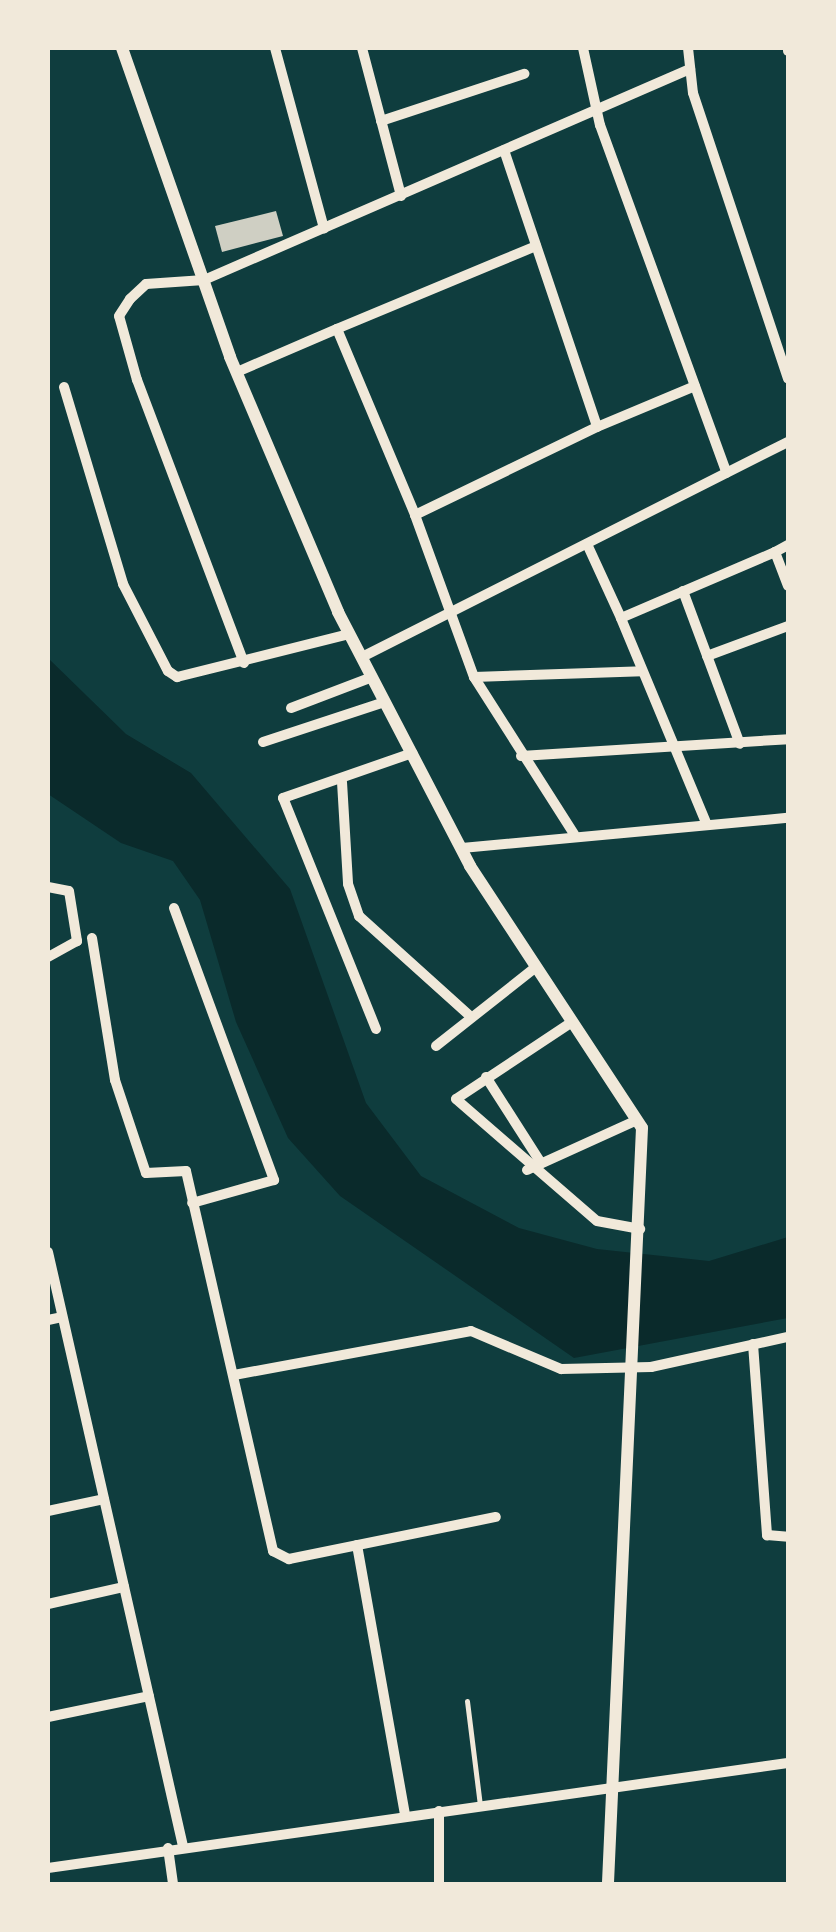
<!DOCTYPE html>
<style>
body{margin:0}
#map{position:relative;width:836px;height:1932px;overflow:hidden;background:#0f3d3e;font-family:"Golos Text",sans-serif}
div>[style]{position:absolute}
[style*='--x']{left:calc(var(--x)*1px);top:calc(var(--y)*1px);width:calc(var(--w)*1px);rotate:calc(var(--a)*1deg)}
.water>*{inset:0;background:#0a2a2b}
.building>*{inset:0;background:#cfcfc3}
.service>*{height:5px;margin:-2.5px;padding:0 2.5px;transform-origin:2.5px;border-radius:2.5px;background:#f1e9da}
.minor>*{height:10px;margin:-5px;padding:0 5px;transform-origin:5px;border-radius:5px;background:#f1e9da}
.tertiary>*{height:12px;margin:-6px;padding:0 6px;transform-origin:6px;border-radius:6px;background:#f1e9da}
span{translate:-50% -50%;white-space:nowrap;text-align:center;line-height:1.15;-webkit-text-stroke:9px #f1e9da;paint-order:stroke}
.frame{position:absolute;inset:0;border:50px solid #f1e9da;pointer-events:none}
</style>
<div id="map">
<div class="water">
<i style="clip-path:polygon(48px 658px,126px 734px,191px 773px,290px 889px,366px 1103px,421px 1176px,519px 1228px,597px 1249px,709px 1261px,788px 1237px,788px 1318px,574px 1358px,340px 1196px,288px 1138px,236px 1022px,200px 900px,173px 861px,121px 843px,48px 794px)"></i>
</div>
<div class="building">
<i style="clip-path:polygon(276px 211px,283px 236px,222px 252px,215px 226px)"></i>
</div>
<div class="service">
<i style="--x:467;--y:1701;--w:105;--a:82.9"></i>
</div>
<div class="minor">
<i style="--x:275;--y:48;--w:187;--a:74.8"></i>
<i style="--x:362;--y:48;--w:153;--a:75.2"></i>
<i style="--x:583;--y:48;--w:79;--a:77.6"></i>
<i style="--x:600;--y:125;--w:370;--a:70"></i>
<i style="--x:688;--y:48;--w:45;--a:83.7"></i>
<i style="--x:693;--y:93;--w:301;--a:71.6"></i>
<i style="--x:788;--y:48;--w:3;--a:90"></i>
<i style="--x:381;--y:121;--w:151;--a:-18.2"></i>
<i style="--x:504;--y:150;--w:292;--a:71.4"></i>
<i style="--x:597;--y:427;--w:106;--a:-22.7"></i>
<i style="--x:536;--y:246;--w:216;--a:157.4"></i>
<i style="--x:337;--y:329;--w:202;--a:67.2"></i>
<i style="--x:415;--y:515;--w:202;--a:-25.8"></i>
<i style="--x:237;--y:372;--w:109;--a:-23.3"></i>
<i style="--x:64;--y:387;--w:206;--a:73.3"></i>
<i style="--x:123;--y:584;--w:98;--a:62.7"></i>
<i style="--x:168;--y:671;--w:11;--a:34"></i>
<i style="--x:177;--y:677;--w:178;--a:-14"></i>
<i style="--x:415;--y:515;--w:172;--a:70"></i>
<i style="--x:474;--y:677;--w:168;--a:-2"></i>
<i style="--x:587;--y:544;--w:81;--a:65.3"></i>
<i style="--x:788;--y:545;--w:15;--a:152"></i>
<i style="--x:775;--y:552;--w:36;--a:69"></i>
<i style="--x:683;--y:591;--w:163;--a:69.6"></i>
<i style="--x:707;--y:656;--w:86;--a:-20.3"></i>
<i style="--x:362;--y:657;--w:477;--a:-26.8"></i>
<i style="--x:244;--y:663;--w:303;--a:-110.7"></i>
<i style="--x:137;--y:380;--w:66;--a:-105.7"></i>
<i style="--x:119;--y:316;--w:20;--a:-57"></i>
<i style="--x:130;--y:299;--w:22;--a:-43"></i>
<i style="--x:146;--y:284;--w:58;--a:-3.9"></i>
<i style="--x:204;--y:280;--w:530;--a:-23.47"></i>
<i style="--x:474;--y:677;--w:186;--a:57.5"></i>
<i style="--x:291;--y:708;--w:87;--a:-20.9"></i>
<i style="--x:263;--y:742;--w:128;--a:-18.2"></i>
<i style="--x:521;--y:756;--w:268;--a:-3.6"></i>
<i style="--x:342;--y:782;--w:102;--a:86.6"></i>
<i style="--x:348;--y:884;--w:34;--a:71"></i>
<i style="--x:359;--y:916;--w:147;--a:42"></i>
<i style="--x:707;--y:825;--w:224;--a:-112.6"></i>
<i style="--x:621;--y:618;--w:168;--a:-23.2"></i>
<i style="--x:462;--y:848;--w:327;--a:-5.3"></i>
<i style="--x:48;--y:887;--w:21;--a:11"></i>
<i style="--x:69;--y:891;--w:51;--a:80.9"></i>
<i style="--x:77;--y:941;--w:33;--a:151"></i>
<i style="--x:174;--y:908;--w:290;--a:69.8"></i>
<i style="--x:274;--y:1180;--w:85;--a:164.3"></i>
<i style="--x:92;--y:938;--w:144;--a:80.8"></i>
<i style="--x:115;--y:1080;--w:98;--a:71.6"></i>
<i style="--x:146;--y:1173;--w:40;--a:-2.9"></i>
<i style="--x:186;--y:1171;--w:390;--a:77.1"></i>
<i style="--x:273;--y:1551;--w:18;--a:27"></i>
<i style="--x:289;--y:1559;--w:211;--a:-11.5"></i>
<i style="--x:572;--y:1022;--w:139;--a:146.4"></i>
<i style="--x:456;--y:1099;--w:186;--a:40.9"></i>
<i style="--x:597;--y:1221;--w:44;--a:10.5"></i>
<i style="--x:376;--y:1029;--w:249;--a:-111.9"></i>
<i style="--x:283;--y:798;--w:137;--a:-19.2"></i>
<i style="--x:436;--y:1046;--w:127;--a:-38.3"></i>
<i style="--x:486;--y:1077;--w:102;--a:57.4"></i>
<i style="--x:527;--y:1170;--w:121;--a:-24.4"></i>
<i style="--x:48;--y:1252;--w:609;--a:77.2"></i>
<i style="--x:48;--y:1320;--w:14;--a:-12"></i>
<i style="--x:753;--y:1344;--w:192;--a:85.8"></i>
<i style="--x:767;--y:1535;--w:21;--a:5"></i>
<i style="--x:234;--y:1375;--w:241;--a:-10.5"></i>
<i style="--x:471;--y:1331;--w:98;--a:22.9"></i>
<i style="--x:561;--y:1369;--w:90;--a:-1.3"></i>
<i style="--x:651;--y:1367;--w:140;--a:-12.4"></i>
<i style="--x:48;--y:1511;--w:57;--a:-12.1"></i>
<i style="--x:357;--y:1545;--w:274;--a:79.9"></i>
<i style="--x:48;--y:1604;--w:78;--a:-12.6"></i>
<i style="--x:48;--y:1717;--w:103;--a:-11.7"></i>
<i style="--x:168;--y:1848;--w:36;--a:82"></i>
<i style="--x:48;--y:1868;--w:747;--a:-8.08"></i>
<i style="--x:439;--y:1884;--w:73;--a:-90"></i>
</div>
<div class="tertiary">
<i style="--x:122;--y:48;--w:327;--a:70.7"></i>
<i style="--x:230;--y:357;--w:277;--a:67"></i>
<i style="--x:338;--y:612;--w:286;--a:62.5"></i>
<i style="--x:470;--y:866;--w:313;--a:56.7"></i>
<i style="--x:642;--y:1128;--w:757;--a:92.58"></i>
</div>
<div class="frame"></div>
</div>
